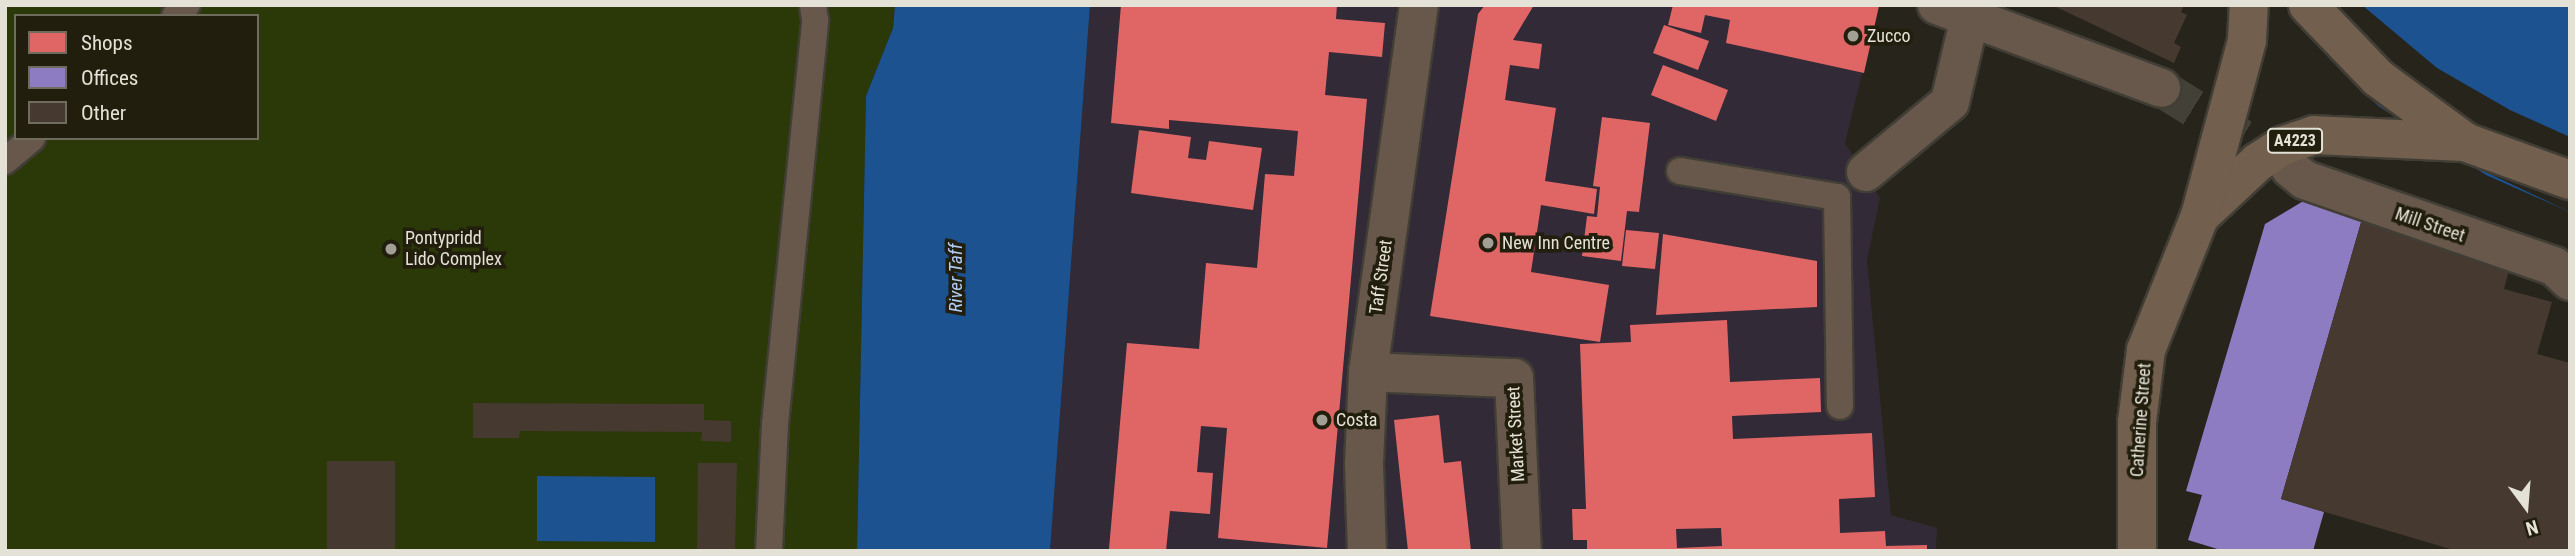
<!DOCTYPE html>
<style>
body{margin:0}
#map{position:relative;width:2575px;height:556px;overflow:hidden;background:#27241b;font-family:"Roboto Condensed",sans-serif}
div>[style]{position:absolute}
[style*='--x']{left:calc(var(--x)*1px);top:calc(var(--y)*1px);width:calc(var(--w)*1px);rotate:calc(var(--a)*1deg)}
.commercial>*{inset:0;background:#322a37}
.green>*{inset:0;background:#2b3807}
.water>*{inset:0;background:#1c5290}
.pier>*{inset:0;background:#27241b}
.shops>*{inset:0;background:#e06666}
.offices>*{inset:0;background:#8e7cc3}
.building>*{inset:0;background:#463930}
.street-tunnel>*{height:38px;margin-top:-19px;transform-origin:0;background:repeating-linear-gradient(90deg,#434037 0 38px,transparent 0 57px)}
.roads{filter:drop-shadow(2px 0 #413e36) drop-shadow(-2px 0 #413e36) drop-shadow(0 2px #413e36) drop-shadow(0 -2px #413e36)}
.lane>*{height:26px;margin:-13px;padding:0 13px;transform-origin:13px;border-radius:13px;background:#67584b}
.street>*{height:38px;margin:-19px;padding:0 19px;transform-origin:19px;border-radius:19px;background:#67584b}
.primary>*{height:38px;margin:-19px;padding:0 19px;transform-origin:19px;border-radius:19px;background:#725f4d}
.dots>*{width:19px;height:19px;translate:-50% -50%;box-sizing:border-box;border:4px solid #221e0d;border-radius:50%}
span{translate:-50% -50%;white-space:nowrap;text-align:center;line-height:1.15;-webkit-text-stroke:7px #221e0d;paint-order:stroke}
.shield-label span{padding:2px 5px;background:#221e0d;border:2px solid;border-radius:5px;-webkit-text-stroke-width:0}
.shield-label{font-size:16px;color:#e4e1d6;font-weight:700}
.poi-label{font-size:18px;color:#e4e1d6}
.left{translate:0 -50%;text-align:left}
.street-label{font-size:18px;color:#e4e1d6}
.water-label{font-size:19px;color:#b0cef4;font-style:italic}
.frame{position:absolute;inset:0;border:7px solid #e4e1d6;pointer-events:none}
.legend{position:absolute;left:14px;top:14px;width:245px;height:126px;box-sizing:border-box;background:#221e0d;border:2px solid #706c5d;margin:0;padding:9px 12px;list-style:none;font-size:21px;color:#e4e1d6}
.legend li{display:flex;align-items:center;gap:14px;height:35px}
.legend b{width:35px;border:2px solid #706c5d}
.north{position:absolute;left:2491px;top:472px;width:70px;height:70px;-webkit-text-stroke:5px #221e0d;paint-order:stroke;rotate:164deg;font-size:19px;font-weight:700;line-height:28px;text-align:center;color:#e4e1d6}
.north::after{content:'';display:block;margin:auto;width:24px;height:32px;background:#e4e1d6;clip-path:polygon(50% 0,100% 100%,50% 72%,0 100%)}
</style>
<div id="map">
<div class="commercial">
<i style="clip-path:polygon(1090px 5px,1879px 5px,1845px 143px,1880px 198px,1867px 260px,1891px 515px,1937px 528px,1936px 551px,1050px 551px)"></i>
</div>
<div class="green">
<i style="clip-path:polygon(evenodd,5px 5px,895px 5px,893px 28px,866px 96px,857px 551px,5px 551px,5px 5px,16px 16px,257px 16px,257px 138px,16px 138px,16px 16px)"></i>
</div>
<div class="water">
<i style="clip-path:polygon(895px 5px,1090px 5px,1050px 551px,857px 551px,866px 96px,893px 28px)"></i>
<i style="clip-path:polygon(2281px 5px,2570px 5px,2570px 212px,2486px 175px,2378px 106px)"></i>
<i style="clip-path:polygon(537px 476px,655px 477px,655px 542px,537px 541px)"></i>
</div>
<div class="pier">
<i style="clip-path:polygon(2281px 5px,2362px 5px,2437px 68px,2510px 110px,2570px 137px,2570px 212px,2416px 139px,2310px 39px)"></i>
</div>
<div class="shops">
<i style="clip-path:polygon(1121px 5px,1337px 5px,1336px 19px,1385px 23px,1382px 57px,1329px 52px,1325px 95px,1367px 99px,1327px 548px,1218px 538px,1227px 428px,1201px 426px,1197px 472px,1213px 473px,1210px 514px,1170px 511px,1166px 551px,1109px 549px,1127px 343px,1199px 349px,1206px 263px,1257px 268px,1265px 174px,1294px 176px,1298px 131px,1169px 120px,1169px 129px,1111px 123px)"></i>
<i style="clip-path:polygon(1485px 5px,1534px 5px,1513px 40px,1542px 44px,1539px 69px,1510px 65px,1505px 100px,1556px 108px,1545px 181px,1597px 189px,1594px 214px,1541px 205px,1531px 272px,1609px 285px,1600px 342px,1430px 316px,1478px 14px)"></i>
<i style="clip-path:polygon(1673px 5px,1876px 5px,1879px 6px,1864px 73px,1726px 43px,1730px 20px,1705px 15px,1701px 33px,1668px 25px)"></i>
<i style="clip-path:polygon(1664px 25px,1709px 41px,1698px 70px,1653px 53px)"></i>
<i style="clip-path:polygon(1663px 65px,1728px 90px,1716px 121px,1651px 95px)"></i>
<i style="clip-path:polygon(1602px 117px,1650px 123px,1639px 212px,1627px 211px,1621px 261px,1582px 256px,1587px 216px,1597px 217px,1600px 187px,1593px 186px)"></i>
<i style="clip-path:polygon(1139px 130px,1191px 137px,1188px 158px,1206px 160px,1209px 141px,1262px 148px,1253px 210px,1131px 193px)"></i>
<i style="clip-path:polygon(1626px 230px,1659px 233px,1655px 269px,1622px 266px)"></i>
<i style="clip-path:polygon(1663px 234px,1817px 261px,1817px 307px,1656px 315px)"></i>
<i style="clip-path:polygon(evenodd,1727px 320px,1730px 382px,1820px 378px,1821px 412px,1732px 416px,1733px 439px,1872px 433px,1875px 497px,1839px 499px,1840px 533px,1885px 531px,1886px 546px,1927px 545px,1927px 551px,1587px 551px,1587px 540px,1573px 540px,1572px 509px,1586px 509px,1580px 344px,1631px 342px,1630px 325px,1727px 320px,1721px 528px,1722px 546px,1677px 548px,1676px 529px,1721px 528px)"></i>
<i style="clip-path:polygon(1439px 415px,1444px 463px,1461px 461px,1471px 551px,1408px 551px,1394px 420px)"></i>
</div>
<div class="offices">
<i style="clip-path:polygon(2305px 200px,2362px 219px,2281px 499px,2324px 512px,2313px 551px,2224px 551px,2188px 540px,2202px 495px,2186px 491px,2265px 224px)"></i>
</div>
<div class="building">
<i style="clip-path:polygon(2052px 5px,2184px 5px,2181px 12px,2187px 15px,2174px 43px,2181px 47px,2174px 63px)"></i>
<i style="clip-path:polygon(2362px 219px,2511px 262px,2504px 289px,2552px 302px,2537px 354px,2570px 363px,2569px 551px,2457px 551px,2281px 499px)"></i>
<i style="clip-path:polygon(473px 403px,704px 404px,704px 420px,731px 421px,731px 442px,701px 441px,702px 432px,520px 431px,519px 438px,473px 438px)"></i>
<i style="clip-path:polygon(327px 461px,395px 461px,395px 551px,327px 551px)"></i>
<i style="clip-path:polygon(698px 463px,737px 463px,735px 551px,697px 551px)"></i>
</div>
<div class="street-tunnel">
<i style="--x:2161;--y:88;--w:152;--a:31.8"></i>
</div>
<div class="roads">
<div class="lane">
<i style="--x:175;--y:16;--w:16;--a:-43"></i>
<i style="--x:5;--y:161;--w:35;--a:-40"></i>
<i style="--x:1680;--y:171;--w:159;--a:9.4"></i>
<i style="--x:1837;--y:197;--w:209;--a:89.2"></i>
<i style="--x:769;--y:551;--w:127;--a:-87.3"></i>
<i style="--x:775;--y:424;--w:406;--a:-84.3"></i>
<i style="--x:815;--y:20;--w:15;--a:-98"></i>
</div>
<div class="street">
<i style="--x:1937;--y:5;--w:239;--a:20.3"></i>
<i style="--x:2290;--y:168;--w:19;--a:39"></i>
<i style="--x:2305;--y:180;--w:263;--a:19.1"></i>
<i style="--x:2554;--y:266;--w:22;--a:43"></i>
<i style="--x:1866;--y:172;--w:109;--a:-39.8"></i>
<i style="--x:1950;--y:102;--w:87;--a:-76.8"></i>
<i style="--x:1368;--y:372;--w:146;--a:2.4"></i>
<i style="--x:1514;--y:378;--w:173;--a:87.4"></i>
<i style="--x:1367;--y:551;--w:87;--a:-92"></i>
<i style="--x:1364;--y:464;--w:92;--a:-87.5"></i>
<i style="--x:1368;--y:372;--w:371;--a:-82.1"></i>
</div>
<div class="primary">
<i style="--x:2308;--y:5;--w:101;--a:46.2"></i>
<i style="--x:2378;--y:78;--w:108;--a:36.3"></i>
<i style="--x:2465;--y:142;--w:112;--a:19.9"></i>
<i style="--x:2200;--y:216;--w:79;--a:-43"></i>
<i style="--x:2258;--y:162;--w:31;--a:-33"></i>
<i style="--x:2284;--y:145;--w:32;--a:-18"></i>
<i style="--x:2314;--y:135;--w:151;--a:2.7"></i>
<i style="--x:2137;--y:551;--w:129;--a:-90"></i>
<i style="--x:2137;--y:422;--w:73;--a:-82.9"></i>
<i style="--x:2146;--y:350;--w:144;--a:-68.1"></i>
<i style="--x:2200;--y:216;--w:182;--a:-75"></i>
<i style="--x:2247;--y:40;--w:35;--a:-87"></i>
</div>
</div>
<div class="dots">
<i style="left:1853px;top:36px;background:#a29f95"></i>
<i style="left:1488px;top:243px;background:#a29f95"></i>
<i style="left:391px;top:249px;background:#a29f95"></i>
<i style="left:1322px;top:420px;background:#a29f95"></i>
</div>
<div class="shield-label">
<span style="left:2295px;top:141px">A4223</span>
</div>
<div class="poi-label">
<span class="left" style="left:1867px;top:36px">Zucco</span>
<span class="left" style="left:405px;top:249px">Pontypridd<br>Lido Complex</span>
<span class="left" style="left:1502px;top:243px">New Inn Centre</span>
<span class="left" style="left:1336px;top:420px">Costa</span>
</div>
<div class="street-label">
<span style="left:2430px;top:225px;rotate:19deg">Mill Street</span>
<span style="left:1381px;top:277px;rotate:-82deg">Taff Street</span>
<span style="left:2141px;top:420px;rotate:-86deg">Catherine Street</span>
<span style="left:1516px;top:434px;rotate:-93deg">Market Street</span>
</div>
<div class="water-label">
<span style="left:956px;top:278px;rotate:-90deg">River Taff</span>
</div>
<div class="frame"></div>
<ul class="legend">
<li><b style="height:19px;background:#e06666"></b>Shops</li>
<li><b style="height:19px;background:#8e7cc3"></b>Offices</li>
<li><b style="height:19px;background:#463930"></b>Other</li>
</ul>
<div class="north">N</div>
</div>
